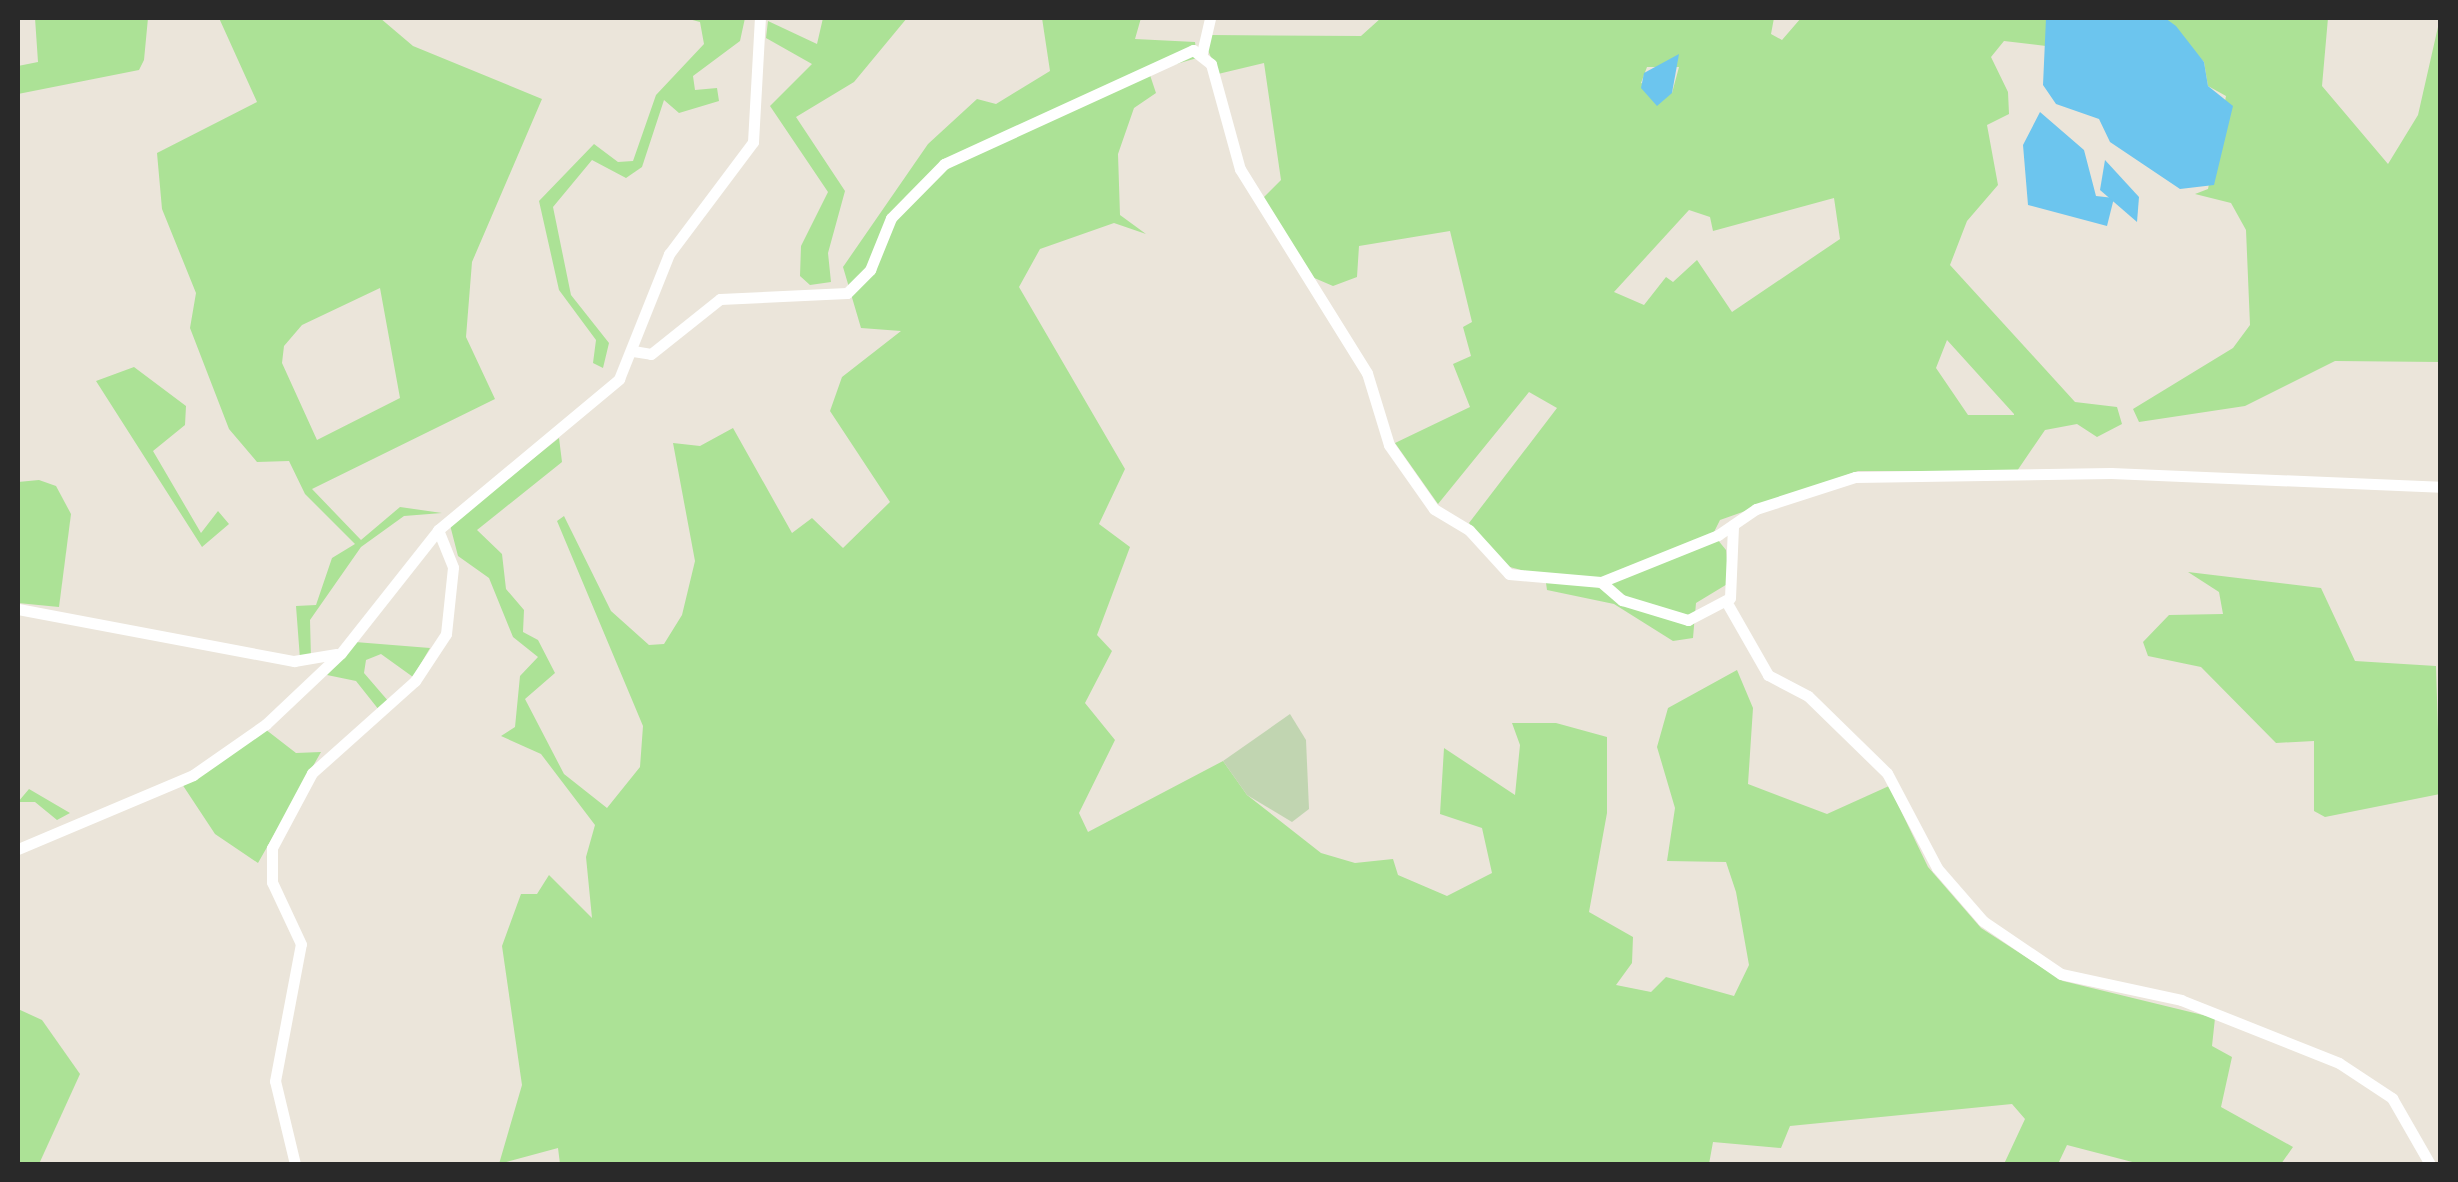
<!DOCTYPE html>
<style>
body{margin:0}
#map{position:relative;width:2458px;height:1182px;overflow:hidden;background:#ebe5da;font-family:Rubik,sans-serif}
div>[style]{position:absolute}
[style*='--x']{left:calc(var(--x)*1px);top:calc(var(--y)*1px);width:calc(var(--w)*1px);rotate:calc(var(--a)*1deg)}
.green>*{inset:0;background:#ace296}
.cemetery>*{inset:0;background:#c1d5b1}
.water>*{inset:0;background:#6cc5ee}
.street>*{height:11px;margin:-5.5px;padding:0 5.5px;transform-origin:5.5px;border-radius:5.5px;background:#fff}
span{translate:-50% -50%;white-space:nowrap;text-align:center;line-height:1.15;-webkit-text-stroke:9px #fff;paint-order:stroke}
.frame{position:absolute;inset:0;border:20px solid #292929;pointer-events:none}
</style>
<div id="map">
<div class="green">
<i style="clip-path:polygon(35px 18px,148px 18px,144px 60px,139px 70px,18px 94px,18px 66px,38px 62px)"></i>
<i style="clip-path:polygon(evenodd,219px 18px,380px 18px,413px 46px,542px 99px,472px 262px,466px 337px,495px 399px,312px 489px,361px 540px,400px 507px,442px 513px,404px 516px,361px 547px,310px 620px,311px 658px,300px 659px,296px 606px,316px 605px,332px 558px,355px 544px,305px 494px,289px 461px,257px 462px,229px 429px,190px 328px,196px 293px,162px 209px,157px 153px,257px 102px,219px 18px,380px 288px,400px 398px,317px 440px,282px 363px,284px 346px,302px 325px,380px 288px)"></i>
<i style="clip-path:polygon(685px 18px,745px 18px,740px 41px,693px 76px,695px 90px,717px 88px,719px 101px,679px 113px,664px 100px,642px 167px,626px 178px,592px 160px,553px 207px,571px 295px,609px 343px,603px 368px,593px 363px,596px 340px,559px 290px,539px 201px,594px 144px,618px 162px,633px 161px,656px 95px,704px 44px,700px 22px)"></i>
<i style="clip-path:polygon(823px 18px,907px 18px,854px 82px,796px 117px,845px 191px,828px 253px,831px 282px,810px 285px,800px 276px,801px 246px,828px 192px,770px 106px,812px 64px,766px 38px,768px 21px,817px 44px)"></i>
<i style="clip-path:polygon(1042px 18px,1141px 18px,1135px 39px,1195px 42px,1197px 58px,1149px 72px,1156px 93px,1134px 108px,1118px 154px,1120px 215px,1146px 234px,1114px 223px,1040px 249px,1019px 287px,1125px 469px,1099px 524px,1130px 547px,1097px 635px,1112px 651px,1085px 703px,1115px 740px,1079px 813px,1088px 832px,1223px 761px,1247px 795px,1321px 853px,1355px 863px,1393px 859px,1398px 875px,1447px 896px,1492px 873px,1482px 828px,1440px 814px,1444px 748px,1515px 795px,1520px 745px,1512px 723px,1556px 723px,1607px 737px,1607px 813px,1589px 912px,1633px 937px,1632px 963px,1616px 985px,1651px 992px,1666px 977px,1734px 996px,1749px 965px,1736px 892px,1726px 862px,1667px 861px,1675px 808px,1657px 747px,1668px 708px,1737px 670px,1753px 708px,1748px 784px,1827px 814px,1889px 786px,1928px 867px,1981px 928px,2063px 981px,2215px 1018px,2212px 1046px,2232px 1057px,2221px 1107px,2293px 1147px,2281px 1164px,2140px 1164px,2067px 1145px,2058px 1164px,2004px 1164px,2025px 1119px,2012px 1104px,1790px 1126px,1781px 1148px,1713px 1142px,1709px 1164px,560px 1164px,558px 1148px,499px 1164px,522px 1085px,502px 946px,521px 894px,537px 894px,549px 875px,592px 918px,586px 857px,595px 825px,541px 754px,501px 736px,515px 727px,520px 676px,538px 657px,513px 637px,489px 578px,458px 556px,450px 525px,559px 438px,562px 462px,477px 530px,502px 554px,506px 589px,524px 610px,523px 632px,538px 640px,555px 673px,525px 699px,564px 774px,607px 808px,640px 767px,643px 726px,557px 521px,564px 516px,611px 611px,649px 645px,664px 644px,682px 615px,695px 561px,673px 443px,700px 446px,733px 428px,792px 533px,812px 518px,843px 548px,890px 502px,830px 411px,842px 377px,901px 331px,861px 328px,843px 267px,928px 144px,977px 99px,996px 104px,1050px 71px)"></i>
<i style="clip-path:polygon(evenodd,1381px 18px,1774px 18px,1771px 34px,1782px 40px,1801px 18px,2046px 18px,2046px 46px,2004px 41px,1991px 57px,2008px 92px,2009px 114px,1987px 125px,1998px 185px,1967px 221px,1950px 265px,2075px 402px,2117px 407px,2122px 424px,2097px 437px,2077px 424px,2045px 430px,2017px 471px,1858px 471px,1720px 520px,1713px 534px,1726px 550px,1729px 583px,1696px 603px,1693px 638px,1673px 641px,1614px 604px,1547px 590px,1545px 576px,1506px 566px,1469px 523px,1557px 408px,1529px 392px,1438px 504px,1395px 443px,1470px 407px,1453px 364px,1471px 356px,1463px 327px,1472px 322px,1450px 231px,1359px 246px,1357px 277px,1333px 286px,1312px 277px,1263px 198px,1281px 180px,1264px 63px,1218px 74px,1207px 48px,1210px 35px,1361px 36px,1381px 18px,1647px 67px,1679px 67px,1672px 93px,1641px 83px,1647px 67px,1381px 18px,1834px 198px,1840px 239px,1732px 312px,1697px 260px,1673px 282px,1666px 277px,1644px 305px,1614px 292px,1689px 210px,1710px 217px,1713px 231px,1834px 198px,1381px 18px,1947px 340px,2014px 414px,2014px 415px,1968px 415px,1936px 368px,1947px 340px)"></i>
<i style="clip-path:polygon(2165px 18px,2328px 18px,2322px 86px,2388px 164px,2418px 115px,2440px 18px,2440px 362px,2335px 361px,2245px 406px,2139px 422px,2133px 409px,2233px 348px,2250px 325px,2246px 230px,2231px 203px,2195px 194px,2208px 189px,2226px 96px,2208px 86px,2204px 62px)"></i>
<i style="clip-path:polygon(134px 367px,186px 406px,185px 425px,153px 451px,201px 533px,218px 511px,229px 524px,202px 547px,96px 381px)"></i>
<i style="clip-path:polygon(39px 480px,56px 486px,71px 514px,59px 607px,18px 603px,18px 482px)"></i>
<i style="clip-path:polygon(2188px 572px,2321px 588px,2355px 661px,2436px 666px,2440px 794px,2325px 817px,2314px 811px,2314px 741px,2276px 743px,2201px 667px,2148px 656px,2143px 642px,2169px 615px,2223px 614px,2219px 592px)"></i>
<i style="clip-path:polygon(355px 642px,430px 648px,413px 677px,381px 654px,366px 660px,364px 673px,389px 702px,379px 710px,356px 681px,327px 675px)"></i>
<i style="clip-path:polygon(265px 729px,296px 753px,321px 752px,258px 863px,215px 834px,182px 784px)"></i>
<i style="clip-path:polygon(29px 789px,70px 813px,57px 820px,35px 802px,18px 802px)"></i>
<i style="clip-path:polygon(18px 1009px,42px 1020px,80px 1074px,39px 1164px,18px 1164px)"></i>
</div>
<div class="cemetery">
<i style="clip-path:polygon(1290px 714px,1306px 740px,1309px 809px,1292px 822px,1247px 795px,1223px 761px)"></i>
</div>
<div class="water">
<i style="clip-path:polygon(2046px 18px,2165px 18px,2176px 26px,2204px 62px,2208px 86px,2233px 106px,2214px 185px,2180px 189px,2110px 142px,2099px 119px,2056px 104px,2043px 85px)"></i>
<i style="clip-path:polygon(1679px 54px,1672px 93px,1657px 106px,1641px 88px,1644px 73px)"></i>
<i style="clip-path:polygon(2040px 112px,2084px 150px,2096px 196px,2114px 198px,2107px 226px,2028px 205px,2023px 145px)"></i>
<i style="clip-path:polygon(2105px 160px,2139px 197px,2137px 222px,2100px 190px)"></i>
</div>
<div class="street">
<i style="--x:1202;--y:53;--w:36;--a:-77"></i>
<i style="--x:633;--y:351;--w:18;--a:9"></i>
<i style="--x:651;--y:354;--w:88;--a:-38.6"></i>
<i style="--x:720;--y:299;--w:127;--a:-2.7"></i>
<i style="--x:847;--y:293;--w:33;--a:-45"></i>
<i style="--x:870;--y:270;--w:56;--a:-68"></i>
<i style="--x:891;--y:218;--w:76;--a:-45.5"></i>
<i style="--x:944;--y:164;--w:274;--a:-24.6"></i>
<i style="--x:1193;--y:50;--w:23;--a:38"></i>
<i style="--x:1211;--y:64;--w:109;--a:74.6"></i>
<i style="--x:1240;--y:169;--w:240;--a:58.1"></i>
<i style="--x:1367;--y:373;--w:75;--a:73"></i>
<i style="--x:1389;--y:445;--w:78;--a:54.9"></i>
<i style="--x:1434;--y:509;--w:41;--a:31"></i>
<i style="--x:1469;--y:530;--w:59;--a:47.7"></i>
<i style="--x:1509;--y:574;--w:92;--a:5"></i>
<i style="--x:1601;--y:582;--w:126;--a:-21.9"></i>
<i style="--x:1718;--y:535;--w:46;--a:-34.4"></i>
<i style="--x:1756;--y:509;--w:104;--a:-17.9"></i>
<i style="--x:1855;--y:477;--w:256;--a:-0.9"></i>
<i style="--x:2111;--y:473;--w:329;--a:2.4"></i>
<i style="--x:1601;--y:582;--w:28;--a:41"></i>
<i style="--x:1622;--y:600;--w:69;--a:16.9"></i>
<i style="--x:1688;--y:620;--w:47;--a:-27.6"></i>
<i style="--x:1730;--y:598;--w:73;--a:-87.6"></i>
<i style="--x:1727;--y:603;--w:83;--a:60.3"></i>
<i style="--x:1768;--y:675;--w:45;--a:27.7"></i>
<i style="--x:1808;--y:696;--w:110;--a:44.3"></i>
<i style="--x:1887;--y:773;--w:107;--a:62.2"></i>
<i style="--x:1937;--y:868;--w:70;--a:49"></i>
<i style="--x:1983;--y:921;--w:94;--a:34.2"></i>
<i style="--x:2061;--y:974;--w:123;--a:12.2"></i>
<i style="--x:2181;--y:1000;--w:170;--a:21.7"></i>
<i style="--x:2339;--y:1063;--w:64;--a:33.4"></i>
<i style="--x:2392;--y:1098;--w:76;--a:60.1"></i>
<i style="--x:18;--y:609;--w:281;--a:10.7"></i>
<i style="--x:294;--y:661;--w:43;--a:-9.5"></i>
<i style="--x:18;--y:849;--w:190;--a:-22.9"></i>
<i style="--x:193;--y:775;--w:89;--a:-34.9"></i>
<i style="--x:266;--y:724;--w:103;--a:-43.4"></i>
<i style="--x:341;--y:653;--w:157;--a:-51.7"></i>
<i style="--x:438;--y:530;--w:236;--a:-39.8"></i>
<i style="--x:619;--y:379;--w:135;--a:-68.2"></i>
<i style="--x:669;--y:254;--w:140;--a:-53.1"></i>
<i style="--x:753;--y:142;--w:124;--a:-86.8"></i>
<i style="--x:295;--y:1164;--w:85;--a:-103.5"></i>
<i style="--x:275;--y:1081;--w:139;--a:-79.3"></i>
<i style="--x:301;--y:944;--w:68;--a:-115.1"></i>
<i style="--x:272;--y:882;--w:34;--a:-90"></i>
<i style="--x:272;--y:848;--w:85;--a:-61.9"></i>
<i style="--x:312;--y:773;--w:138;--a:-41.8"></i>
<i style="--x:415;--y:681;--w:56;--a:-56.6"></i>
<i style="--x:446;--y:634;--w:67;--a:-84"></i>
<i style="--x:453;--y:567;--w:40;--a:-112"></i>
</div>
<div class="frame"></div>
</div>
